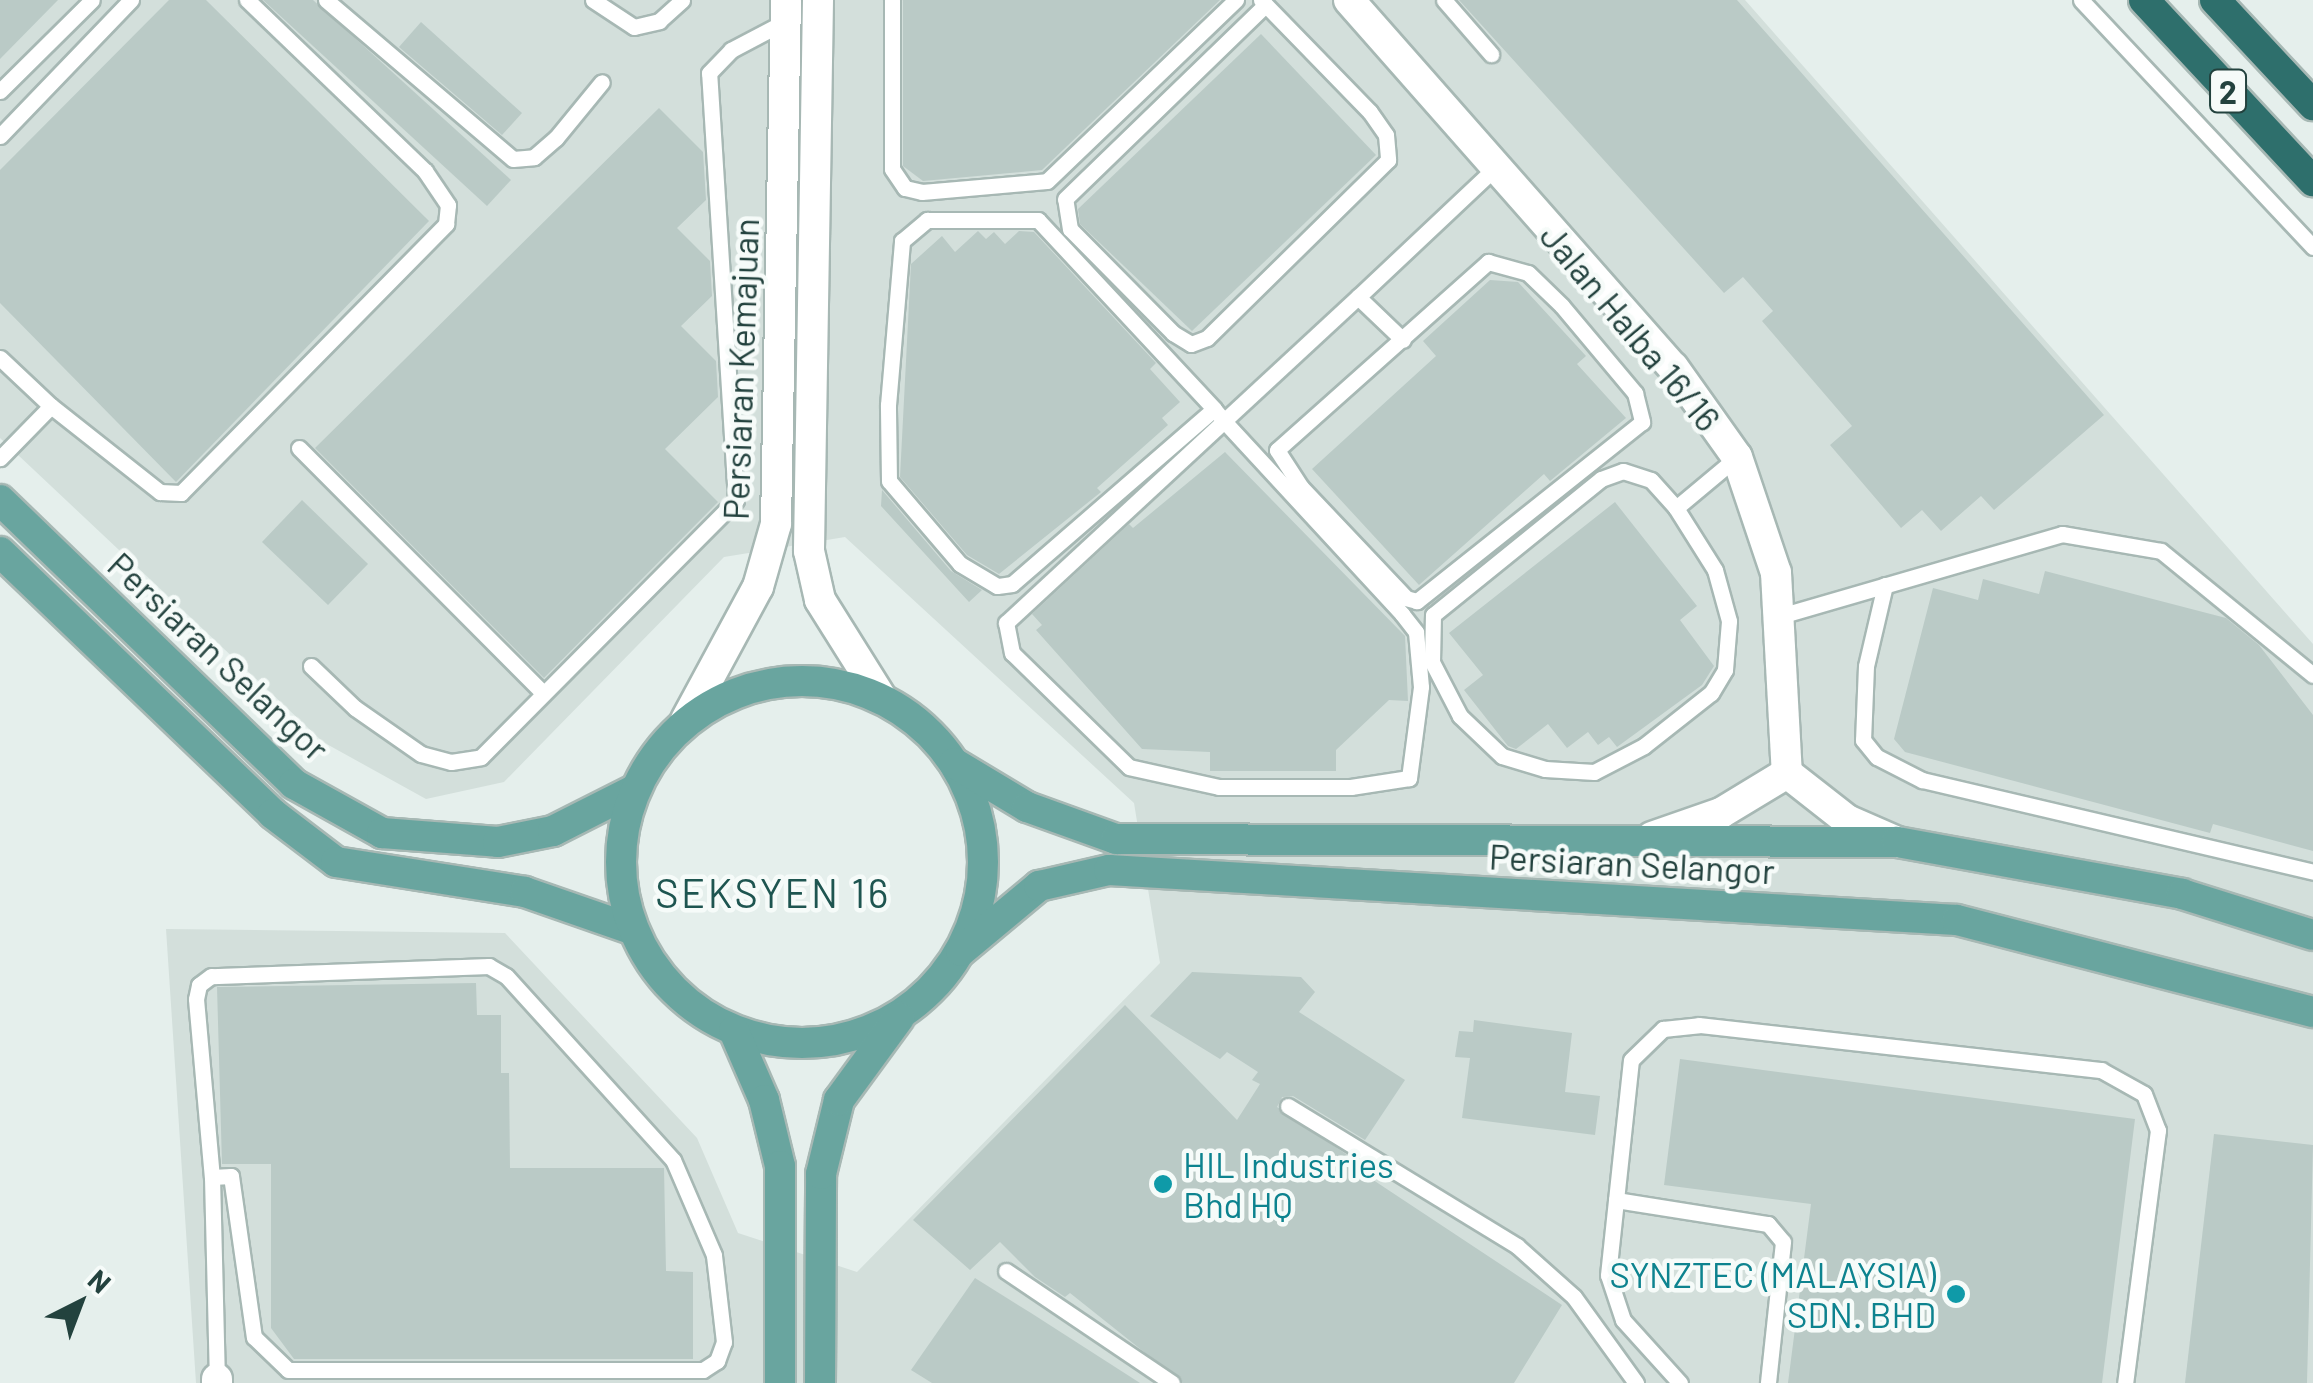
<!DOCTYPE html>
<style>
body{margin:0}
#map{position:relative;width:2313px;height:1383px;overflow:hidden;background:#e5efec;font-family:Barlow,sans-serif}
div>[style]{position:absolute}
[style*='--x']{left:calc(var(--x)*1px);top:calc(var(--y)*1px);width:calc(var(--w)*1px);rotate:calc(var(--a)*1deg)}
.built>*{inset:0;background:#d3dfdb}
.building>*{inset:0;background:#bacac6}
.roads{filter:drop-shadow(2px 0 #a7b8b4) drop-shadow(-2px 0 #a7b8b4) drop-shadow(0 2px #a7b8b4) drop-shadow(0 -2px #a7b8b4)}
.lane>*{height:15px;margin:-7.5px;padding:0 7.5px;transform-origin:7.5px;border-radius:7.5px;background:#fff}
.street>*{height:30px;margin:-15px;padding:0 15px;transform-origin:15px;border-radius:15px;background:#fff}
.secondary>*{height:30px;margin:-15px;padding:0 15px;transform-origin:15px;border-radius:15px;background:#fff}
.primary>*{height:30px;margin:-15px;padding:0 15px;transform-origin:15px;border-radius:15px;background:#69a59f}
.primary>.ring{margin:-15px;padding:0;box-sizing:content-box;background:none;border:30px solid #69a59f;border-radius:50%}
.highway>*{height:30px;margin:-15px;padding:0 15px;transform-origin:15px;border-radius:15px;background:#2e6f6c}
.dots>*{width:28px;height:28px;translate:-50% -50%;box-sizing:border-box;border:5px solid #f6fbf9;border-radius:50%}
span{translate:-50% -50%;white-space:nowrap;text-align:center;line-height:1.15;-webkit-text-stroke:9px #f6fbf9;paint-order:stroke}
.shield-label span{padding:2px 8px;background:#f6fbf9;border:2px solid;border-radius:8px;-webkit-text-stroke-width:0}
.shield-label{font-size:32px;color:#23423e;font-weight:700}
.street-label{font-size:35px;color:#23423e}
.culture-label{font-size:35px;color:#0d838f}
.left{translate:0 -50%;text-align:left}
.right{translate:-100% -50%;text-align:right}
.quarter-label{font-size:40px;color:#1e5550;letter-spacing:2.5px}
.north{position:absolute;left:30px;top:1253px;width:100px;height:100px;-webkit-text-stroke:8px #f6fbf9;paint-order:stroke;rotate:42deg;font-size:28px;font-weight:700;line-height:40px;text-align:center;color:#23423e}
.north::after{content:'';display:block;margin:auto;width:35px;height:45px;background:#23423e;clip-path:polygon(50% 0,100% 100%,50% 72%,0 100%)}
</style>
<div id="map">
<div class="built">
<i style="clip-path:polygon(0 0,1745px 0,2313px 644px,2313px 1383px,196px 1383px,166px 929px,505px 933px,697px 1138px,738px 1233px,857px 1272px,1160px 963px,1134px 803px,845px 537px,724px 557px,504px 782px,426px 799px,323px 742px,0 438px)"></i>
</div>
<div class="building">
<i style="clip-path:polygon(0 0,58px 0,0 59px)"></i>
<i style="clip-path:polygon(169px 0,206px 0,429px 221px,176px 482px,0 303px,0 170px)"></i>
<i style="clip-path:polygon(263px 0,313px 0,511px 180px,487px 206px)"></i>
<i style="clip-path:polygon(903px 0,1220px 0,1042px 170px,923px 181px,903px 166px)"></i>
<i style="clip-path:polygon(1459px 0,1737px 0,2104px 415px,1994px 510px,1981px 496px,1941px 531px,1922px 510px,1901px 528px,1830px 445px,1852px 426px,1762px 321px,1773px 311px,1743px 277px,1724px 293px)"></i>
<i style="clip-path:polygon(421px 22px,522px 113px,502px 135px,399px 47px)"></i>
<i style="clip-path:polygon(1261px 34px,1376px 155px,1192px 331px,1080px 224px,1078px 209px)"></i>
<i style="clip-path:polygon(659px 108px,703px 152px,706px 200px,677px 228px,710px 261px,712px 296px,681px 326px,716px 361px,718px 397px,665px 449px,718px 502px,544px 678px,315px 448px)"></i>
<i style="clip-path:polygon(978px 231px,986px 239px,994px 232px,1005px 244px,1019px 231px,1034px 232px,1156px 363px,1150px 369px,1180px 402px,1162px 418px,1168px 425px,1097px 488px,1101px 492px,999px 574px,967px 555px,900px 477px,911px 264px,942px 236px,955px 252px)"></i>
<i style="clip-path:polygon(1490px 280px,1518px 282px,1586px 356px,1577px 364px,1626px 418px,1550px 481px,1544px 474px,1419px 585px,1312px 469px,1436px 356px,1423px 341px)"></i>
<i style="clip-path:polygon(1225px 452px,1405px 636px,1408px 701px,1389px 700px,1336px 750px,1336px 771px,1210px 771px,1210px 752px,1142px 749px,1036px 630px,1042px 625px,1032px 614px,1129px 524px,1133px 528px)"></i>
<i style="clip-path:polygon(882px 490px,951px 571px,982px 590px,969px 602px,881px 506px)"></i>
<i style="clip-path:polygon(302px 500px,368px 564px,328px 605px,262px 542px)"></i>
<i style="clip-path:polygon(1615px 502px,1697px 606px,1680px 620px,1714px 666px,1702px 685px,1617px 747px,1609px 737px,1598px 745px,1588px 732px,1567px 748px,1548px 724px,1516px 749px,1508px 746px,1464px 690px,1483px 675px,1449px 633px)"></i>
<i style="clip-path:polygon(2045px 571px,2226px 618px,2259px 645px,2313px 715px,2313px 851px,2213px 824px,2210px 833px,1905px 752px,1894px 739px,1933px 588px,1978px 600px,1983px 579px,2039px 594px)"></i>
<i style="clip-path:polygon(1192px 972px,1301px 977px,1315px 992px,1299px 1012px,1405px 1080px,1365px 1140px,1293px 1096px,1282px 1097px,1277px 1107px,1353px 1159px,1349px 1164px,1562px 1305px,1514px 1383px,1183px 1383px,1070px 1293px,1065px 1297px,1035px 1277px,1000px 1242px,970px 1270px,913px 1220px,1125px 1005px,1237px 1120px,1260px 1084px,1252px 1080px,1258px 1072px,1227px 1052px,1220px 1059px,1150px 1016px)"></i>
<i style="clip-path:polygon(476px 983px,477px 1015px,501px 1015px,501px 1073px,509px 1073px,510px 1168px,664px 1168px,666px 1271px,693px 1272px,693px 1359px,294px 1359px,271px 1328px,271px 1164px,222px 1164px,217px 987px)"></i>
<i style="clip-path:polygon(1474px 1020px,1572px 1033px,1565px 1092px,1600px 1096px,1595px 1135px,1462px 1118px,1470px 1058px,1455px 1057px,1459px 1031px,1473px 1032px)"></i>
<i style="clip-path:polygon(1680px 1059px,2135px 1119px,2102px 1383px,1788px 1383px,1811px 1204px,1664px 1185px)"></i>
<i style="clip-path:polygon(2214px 1134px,2313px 1145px,2307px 1383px,2185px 1383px)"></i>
<i style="clip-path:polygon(975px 1278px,1031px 1313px,1140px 1383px,932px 1383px,911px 1370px)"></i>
</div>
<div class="roads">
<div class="lane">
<i style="--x:326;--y:0;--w:245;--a:40.4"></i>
<i style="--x:513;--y:159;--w:21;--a:-5"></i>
<i style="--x:534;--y:157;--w:29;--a:-41"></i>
<i style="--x:556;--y:138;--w:72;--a:-50.6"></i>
<i style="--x:593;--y:0;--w:49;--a:33.4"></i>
<i style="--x:634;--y:27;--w:26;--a:-13"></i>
<i style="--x:659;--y:21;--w:31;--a:-42"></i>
<i style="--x:892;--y:0;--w:169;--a:90"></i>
<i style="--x:892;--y:169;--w:23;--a:56"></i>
<i style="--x:905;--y:188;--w:17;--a:13"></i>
<i style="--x:922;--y:192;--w:125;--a:-5"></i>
<i style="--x:1047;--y:181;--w:262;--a:-43.8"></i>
<i style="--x:1261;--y:0;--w:156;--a:45.8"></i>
<i style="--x:1370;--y:112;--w:28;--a:55"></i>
<i style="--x:1386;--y:135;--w:25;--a:85"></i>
<i style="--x:1388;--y:160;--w:254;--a:135.5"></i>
<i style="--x:1207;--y:338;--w:17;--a:159"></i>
<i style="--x:1191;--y:344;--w:21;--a:-149"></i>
<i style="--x:1173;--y:333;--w:146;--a:-134.7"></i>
<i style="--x:1070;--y:229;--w:30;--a:-99"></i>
<i style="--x:1065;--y:199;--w:279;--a:-44.1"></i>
<i style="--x:1444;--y:0;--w:72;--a:49"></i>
<i style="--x:2081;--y:0;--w:339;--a:46.8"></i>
<i style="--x:0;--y:91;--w:129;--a:-44.7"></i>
<i style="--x:0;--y:136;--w:189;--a:-46.1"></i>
<i style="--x:927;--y:220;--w:111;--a:0"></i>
<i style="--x:1038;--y:220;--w:258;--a:47"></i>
<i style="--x:1214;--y:409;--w:267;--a:139.1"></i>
<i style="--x:1012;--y:584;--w:15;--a:172"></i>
<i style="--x:997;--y:586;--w:43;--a:-149.3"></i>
<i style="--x:960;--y:564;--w:109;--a:-130.5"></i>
<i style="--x:889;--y:481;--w:76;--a:-90.8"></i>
<i style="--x:888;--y:405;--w:165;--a:-85.1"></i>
<i style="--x:902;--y:241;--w:33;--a:-40"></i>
<i style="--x:1488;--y:262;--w:41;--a:15.4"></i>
<i style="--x:1528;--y:273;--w:47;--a:44.1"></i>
<i style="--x:1562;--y:306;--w:114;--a:50"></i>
<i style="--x:1635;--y:393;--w:30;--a:76"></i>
<i style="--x:1642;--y:422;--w:288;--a:141.5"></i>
<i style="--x:1417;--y:601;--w:11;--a:-165"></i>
<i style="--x:1406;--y:598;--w:153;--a:-133.4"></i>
<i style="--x:1301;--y:487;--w:44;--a:-123"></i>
<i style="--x:1277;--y:450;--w:283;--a:-41.7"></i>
<i style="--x:1358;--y:297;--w:62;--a:43.7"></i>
<i style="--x:0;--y:358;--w:70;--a:43.3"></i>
<i style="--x:51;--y:406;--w:73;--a:134.4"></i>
<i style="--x:51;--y:406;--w:139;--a:38.3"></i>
<i style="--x:160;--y:492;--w:21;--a:3"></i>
<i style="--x:181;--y:493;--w:378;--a:-45.4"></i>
<i style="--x:446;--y:224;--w:19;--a:-84"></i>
<i style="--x:448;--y:205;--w:41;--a:-124.1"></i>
<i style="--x:425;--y:171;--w:247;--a:-136.1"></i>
<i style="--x:1214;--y:409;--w:16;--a:50"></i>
<i style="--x:1224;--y:421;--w:263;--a:47.3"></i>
<i style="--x:1402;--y:614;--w:23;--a:52"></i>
<i style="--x:1416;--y:632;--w:55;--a:84.8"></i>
<i style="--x:1421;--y:687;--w:92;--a:97.5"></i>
<i style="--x:1409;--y:778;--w:59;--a:171.2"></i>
<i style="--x:1351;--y:787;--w:132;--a:180"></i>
<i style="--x:1219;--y:787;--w:92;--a:-167.5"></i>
<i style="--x:1129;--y:767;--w:163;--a:-135.7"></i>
<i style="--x:1012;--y:653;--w:31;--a:-101"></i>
<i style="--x:1006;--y:623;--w:297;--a:-42.8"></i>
<i style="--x:1224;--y:421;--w:183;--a:-42.8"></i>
<i style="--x:1358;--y:297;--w:190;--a:-43.3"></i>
<i style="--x:299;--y:448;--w:346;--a:45.1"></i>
<i style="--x:1676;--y:508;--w:73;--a:57.8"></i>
<i style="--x:1715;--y:570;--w:53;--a:74.6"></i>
<i style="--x:1729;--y:621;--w:49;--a:94.7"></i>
<i style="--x:1725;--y:670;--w:27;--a:121"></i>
<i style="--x:1711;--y:693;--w:85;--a:141.7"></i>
<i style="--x:1644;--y:746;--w:56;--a:152.5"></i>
<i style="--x:1594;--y:772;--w:49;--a:-176.5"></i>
<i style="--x:1545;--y:769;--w:45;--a:-163.2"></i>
<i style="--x:1502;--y:756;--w:58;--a:-136.4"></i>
<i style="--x:1460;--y:716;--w:61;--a:-117.4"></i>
<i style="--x:1432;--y:662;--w:47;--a:-88.8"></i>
<i style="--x:1433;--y:615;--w:216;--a:-39"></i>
<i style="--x:1601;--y:479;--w:23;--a:-20"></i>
<i style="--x:1623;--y:471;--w:29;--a:18"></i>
<i style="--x:1651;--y:480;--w:38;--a:48"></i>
<i style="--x:1676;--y:508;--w:80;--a:-39.9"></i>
<i style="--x:1885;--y:585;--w:83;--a:103.2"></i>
<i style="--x:1866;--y:666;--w:74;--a:92.3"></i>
<i style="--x:1863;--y:740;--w:22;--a:51"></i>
<i style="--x:1877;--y:757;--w:51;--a:27.1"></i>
<i style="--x:1922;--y:780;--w:402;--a:13.2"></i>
<i style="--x:1780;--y:616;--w:294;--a:-16.2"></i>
<i style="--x:2062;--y:534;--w:100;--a:9.7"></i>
<i style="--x:2161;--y:551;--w:196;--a:39.2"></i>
<i style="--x:311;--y:666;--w:61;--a:43.7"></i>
<i style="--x:355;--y:708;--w:80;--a:34.9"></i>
<i style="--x:421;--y:754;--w:31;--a:15"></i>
<i style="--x:451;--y:762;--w:30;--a:-9"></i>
<i style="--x:481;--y:757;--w:362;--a:-45.2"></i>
<i style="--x:736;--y:500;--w:428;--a:-93.6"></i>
<i style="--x:709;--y:73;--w:32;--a:-46"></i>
<i style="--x:731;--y:50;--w:62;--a:-27.8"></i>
<i style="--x:1288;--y:1106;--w:268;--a:31.4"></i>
<i style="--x:1517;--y:1246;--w:76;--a:41.8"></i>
<i style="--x:1574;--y:1297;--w:106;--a:54.2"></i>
<i style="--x:212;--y:1177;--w:19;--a:-3"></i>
<i style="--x:231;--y:1176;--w:163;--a:81.9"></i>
<i style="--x:254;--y:1337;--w:47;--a:44.1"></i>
<i style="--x:288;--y:1370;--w:415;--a:0"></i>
<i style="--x:703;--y:1370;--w:17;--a:-33"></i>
<i style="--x:717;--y:1361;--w:20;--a:-70"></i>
<i style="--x:724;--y:1342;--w:88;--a:-96.6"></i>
<i style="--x:714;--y:1255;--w:103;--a:-113.3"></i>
<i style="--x:673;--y:1160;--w:248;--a:-132.2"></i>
<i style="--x:506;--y:976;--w:20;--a:-150"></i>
<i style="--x:489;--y:966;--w:278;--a:177.9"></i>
<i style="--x:211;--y:976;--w:15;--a:143"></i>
<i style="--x:199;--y:985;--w:14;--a:102"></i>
<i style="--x:196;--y:999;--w:179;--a:84.9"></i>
<i style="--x:212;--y:1177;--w:202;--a:88.6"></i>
<i style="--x:1616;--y:1200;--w:154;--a:9"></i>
<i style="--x:1768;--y:1224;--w:23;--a:50"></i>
<i style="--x:1783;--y:1242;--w:142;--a:96.1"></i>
<i style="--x:1006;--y:1271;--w:200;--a:34"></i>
<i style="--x:1680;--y:1383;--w:85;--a:-132.1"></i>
<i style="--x:1623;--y:1320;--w:47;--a:-108.4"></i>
<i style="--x:1608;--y:1275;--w:216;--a:-83.9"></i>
<i style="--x:1631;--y:1060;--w:45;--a:-44.1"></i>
<i style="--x:1663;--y:1029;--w:36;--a:-6"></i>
<i style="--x:1699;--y:1025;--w:405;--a:6.4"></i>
<i style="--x:2101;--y:1070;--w:49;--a:29.2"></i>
<i style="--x:2144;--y:1094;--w:39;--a:69"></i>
<i style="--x:2158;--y:1130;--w:255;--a:97.4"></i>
</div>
<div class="street">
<i style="--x:1349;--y:0;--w:490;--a:48.6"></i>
<i style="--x:1673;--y:367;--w:110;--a:54.6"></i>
<i style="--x:1737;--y:457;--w:122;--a:71.4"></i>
<i style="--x:1776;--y:573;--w:200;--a:86.9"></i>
<i style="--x:1787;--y:773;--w:76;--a:38.1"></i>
<i style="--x:1847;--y:820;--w:55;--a:23.7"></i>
<i style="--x:1652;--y:837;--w:73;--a:-19.2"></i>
<i style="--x:1721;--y:813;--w:77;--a:-31.2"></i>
<i style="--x:217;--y:1379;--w:4;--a:90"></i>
</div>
<div class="secondary">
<i style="--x:818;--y:0;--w:551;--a:90.94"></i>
<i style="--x:809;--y:551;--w:50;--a:77.3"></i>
<i style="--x:820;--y:600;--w:117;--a:57.9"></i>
<i style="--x:686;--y:720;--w:151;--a:-61.6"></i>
<i style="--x:758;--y:587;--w:66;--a:-74.1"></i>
<i style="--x:776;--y:524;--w:524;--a:-88.91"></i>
</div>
<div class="primary">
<i style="--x:0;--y:500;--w:409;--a:44"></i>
<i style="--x:294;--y:784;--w:101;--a:29.1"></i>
<i style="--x:382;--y:833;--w:116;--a:4.4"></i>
<i style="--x:498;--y:842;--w:56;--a:-11.3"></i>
<i style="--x:553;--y:831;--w:91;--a:-26.8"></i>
<i style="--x:0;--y:552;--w:378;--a:43.8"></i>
<i style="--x:273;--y:814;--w:79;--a:37.3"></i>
<i style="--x:336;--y:862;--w:191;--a:9"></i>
<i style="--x:525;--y:892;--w:115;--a:19.2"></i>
<i class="ring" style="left:621px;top:681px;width:332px;height:332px"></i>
<i style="--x:954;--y:763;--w:85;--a:31.1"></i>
<i style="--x:1027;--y:807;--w:95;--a:19.8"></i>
<i style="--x:1116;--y:839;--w:781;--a:0.22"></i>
<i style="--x:1897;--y:842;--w:290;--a:10.3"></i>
<i style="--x:2182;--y:894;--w:137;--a:17.4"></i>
<i style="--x:961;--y:951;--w:102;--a:-39.8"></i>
<i style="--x:1039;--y:886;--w:72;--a:-12.9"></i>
<i style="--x:1109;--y:870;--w:849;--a:3.37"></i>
<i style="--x:1957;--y:920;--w:368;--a:14.5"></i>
<i style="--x:734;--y:1031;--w:75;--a:66.5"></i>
<i style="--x:764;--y:1100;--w:68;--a:76.4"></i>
<i style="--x:780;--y:1166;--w:217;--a:90"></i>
<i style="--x:820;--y:1383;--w:209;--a:-89.7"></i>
<i style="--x:821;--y:1174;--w:76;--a:-76.3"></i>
<i style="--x:839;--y:1100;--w:102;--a:-53.8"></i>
</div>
<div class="highway">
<i style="--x:2144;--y:0;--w:248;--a:47"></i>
<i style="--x:2215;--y:0;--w:144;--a:47"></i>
</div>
</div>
<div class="dots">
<i style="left:1163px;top:1184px;background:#0f9aa8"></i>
<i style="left:1956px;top:1294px;background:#0f9aa8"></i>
</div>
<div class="shield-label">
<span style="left:2228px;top:91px">2</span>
</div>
<div class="street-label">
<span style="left:1631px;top:327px;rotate:50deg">Jalan Halba 16/16</span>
<span style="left:740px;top:369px;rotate:-88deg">Persiaran Kemajuan</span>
<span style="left:219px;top:656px;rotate:43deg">Persiaran Selangor</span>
<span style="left:1632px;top:863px;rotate:3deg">Persiaran Selangor</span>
</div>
<div class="culture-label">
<span class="left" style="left:1183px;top:1184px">HIL Industries<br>Bhd HQ</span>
<span class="right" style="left:1936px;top:1294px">SYNZTEC (MALAYSIA)<br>SDN. BHD</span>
</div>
<div class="quarter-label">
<span style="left:773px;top:892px">SEKSYEN 16</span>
</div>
<div class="north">N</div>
</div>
